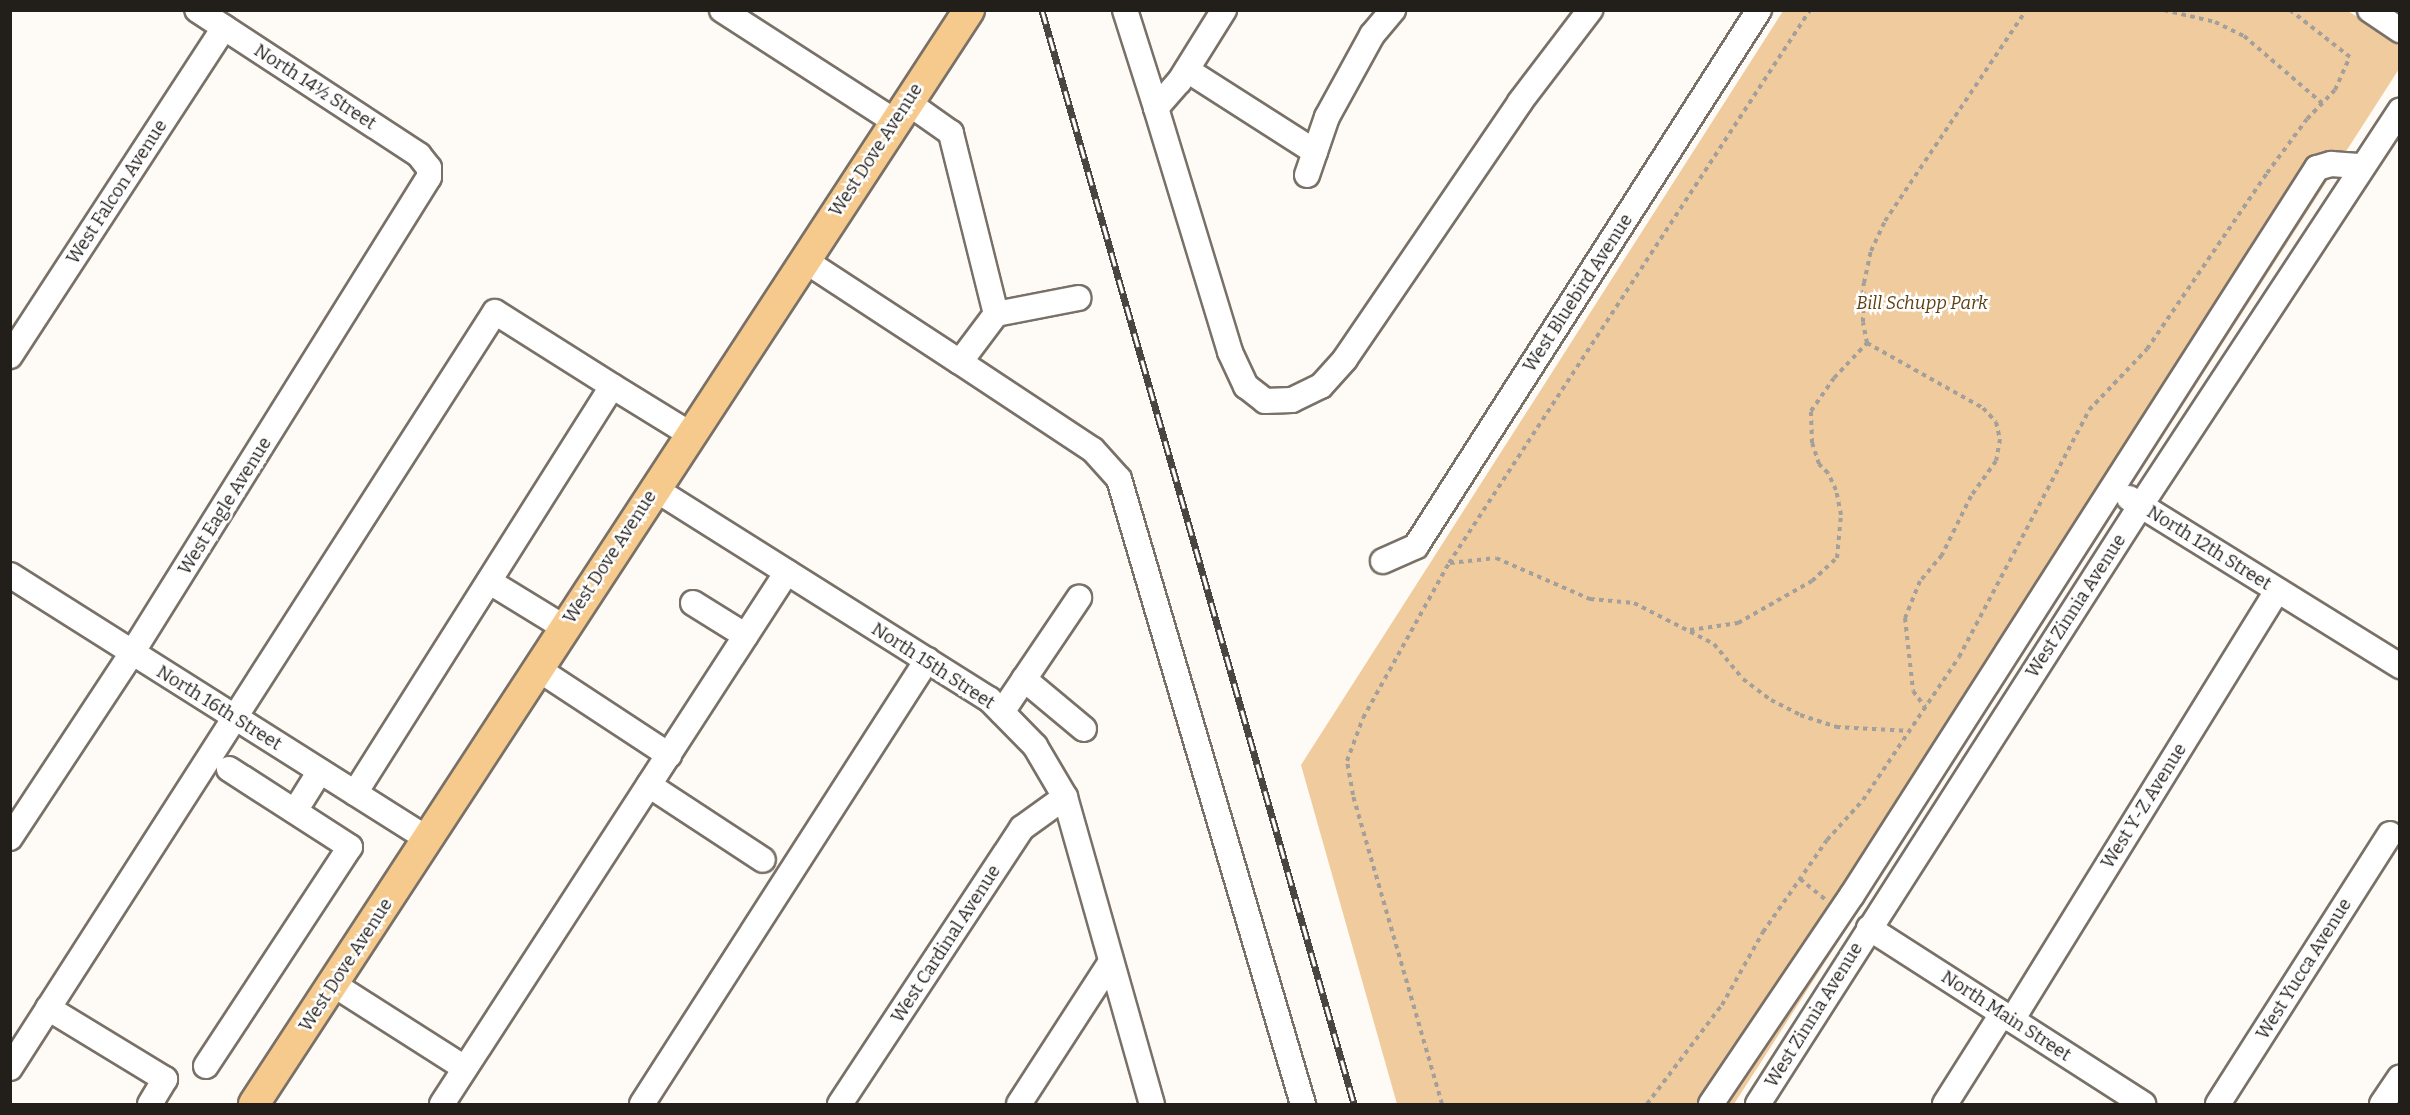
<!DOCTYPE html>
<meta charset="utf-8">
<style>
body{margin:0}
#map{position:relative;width:2410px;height:1115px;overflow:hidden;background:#fefbf6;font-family:Bitter,serif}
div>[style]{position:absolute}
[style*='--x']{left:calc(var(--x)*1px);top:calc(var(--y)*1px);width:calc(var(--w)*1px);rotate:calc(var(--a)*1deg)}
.green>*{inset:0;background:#f0cb9d}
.path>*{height:4px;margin-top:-2px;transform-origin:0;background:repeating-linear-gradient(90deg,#a3a09b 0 4.5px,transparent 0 9px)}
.roads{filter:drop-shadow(2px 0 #797168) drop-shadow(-2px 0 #797168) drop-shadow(0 2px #797168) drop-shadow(0 -2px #797168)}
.minor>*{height:24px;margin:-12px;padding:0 12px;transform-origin:12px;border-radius:12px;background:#fff}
.major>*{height:30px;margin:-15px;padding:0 15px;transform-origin:15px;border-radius:15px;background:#f5ca8c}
.rail>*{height:7px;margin-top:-3.5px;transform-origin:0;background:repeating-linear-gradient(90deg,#fff 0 14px,#494642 0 28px);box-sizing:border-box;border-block:2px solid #494642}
span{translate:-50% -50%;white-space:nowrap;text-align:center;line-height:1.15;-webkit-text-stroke:5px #fff;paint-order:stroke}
.street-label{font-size:18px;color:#221f1b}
.park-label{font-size:18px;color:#5e3f11;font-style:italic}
.frame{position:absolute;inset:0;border:12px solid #221f1b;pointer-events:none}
</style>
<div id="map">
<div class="green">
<i style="clip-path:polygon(2346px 10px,2399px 42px,2399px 69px,1734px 1104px,1397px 1104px,1301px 765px,1783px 11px)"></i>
</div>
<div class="path">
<i style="--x:2164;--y:10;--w:52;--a:13.2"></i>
<i style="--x:2215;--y:22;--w:32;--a:26"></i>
<i style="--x:2244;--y:36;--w:103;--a:40.7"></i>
<i style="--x:1867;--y:343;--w:133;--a:29.3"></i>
<i style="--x:1983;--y:408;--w:19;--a:47"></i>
<i style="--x:1996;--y:422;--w:17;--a:77"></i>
<i style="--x:2000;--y:439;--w:22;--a:100"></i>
<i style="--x:1996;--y:461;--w:43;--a:125.5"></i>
<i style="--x:1971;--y:496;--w:66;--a:116.2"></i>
<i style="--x:1942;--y:555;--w:34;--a:130"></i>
<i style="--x:1920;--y:581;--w:40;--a:112"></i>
<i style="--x:1905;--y:618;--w:73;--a:83.7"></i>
<i style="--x:1913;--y:691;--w:20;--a:53"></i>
<i style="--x:1450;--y:563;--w:46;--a:-6.2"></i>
<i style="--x:1496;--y:558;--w:103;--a:23.6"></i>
<i style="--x:1590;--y:599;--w:44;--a:5.2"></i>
<i style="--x:1634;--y:603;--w:90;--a:27.1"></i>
<i style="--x:1714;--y:644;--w:45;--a:50.4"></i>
<i style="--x:1743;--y:679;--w:35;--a:37"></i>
<i style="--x:1771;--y:700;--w:33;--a:27"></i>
<i style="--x:1800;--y:715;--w:38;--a:18"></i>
<i style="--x:1836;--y:727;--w:74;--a:3.1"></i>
<i style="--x:1690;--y:630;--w:49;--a:-8.3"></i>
<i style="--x:1738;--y:623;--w:85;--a:-29.6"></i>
<i style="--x:1812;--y:581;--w:34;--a:-43"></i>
<i style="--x:1837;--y:558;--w:43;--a:-84.7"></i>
<i style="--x:1841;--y:515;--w:25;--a:-101"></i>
<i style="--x:1836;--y:490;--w:19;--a:-115"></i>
<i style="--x:1828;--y:473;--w:13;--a:-135"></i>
<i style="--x:1819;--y:464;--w:22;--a:-108"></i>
<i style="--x:1812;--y:443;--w:32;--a:-92"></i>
<i style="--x:1811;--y:411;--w:40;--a:-55.1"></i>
<i style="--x:1834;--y:378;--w:48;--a:-46.7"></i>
<i style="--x:1867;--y:343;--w:21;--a:-101"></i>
<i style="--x:1863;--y:322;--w:39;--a:-89"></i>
<i style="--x:1864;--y:283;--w:33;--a:-78"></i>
<i style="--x:1871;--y:251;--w:33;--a:-65"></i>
<i style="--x:1885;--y:221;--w:254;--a:-56.2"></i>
<i style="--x:1800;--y:879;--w:32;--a:39"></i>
<i style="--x:1442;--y:1104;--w:322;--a:-106.1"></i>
<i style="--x:1353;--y:795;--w:35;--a:-100"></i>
<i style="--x:1347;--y:761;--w:46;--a:-69.6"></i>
<i style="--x:1363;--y:718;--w:177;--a:-61"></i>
<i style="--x:1449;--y:563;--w:660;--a:-56.86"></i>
<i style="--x:1647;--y:1104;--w:124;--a:-52.9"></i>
<i style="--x:1722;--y:1005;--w:84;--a:-60.7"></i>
<i style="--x:1763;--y:932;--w:112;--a:-55.2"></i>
<i style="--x:1827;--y:840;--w:54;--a:-48"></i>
<i style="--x:1863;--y:800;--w:172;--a:-56.1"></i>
<i style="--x:1959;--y:657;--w:279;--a:-62.2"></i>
<i style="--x:2089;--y:410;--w:84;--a:-46.4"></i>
<i style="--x:2147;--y:349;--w:213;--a:-55.7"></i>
<i style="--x:2267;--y:173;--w:67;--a:-53.5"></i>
<i style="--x:2307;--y:119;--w:40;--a:-46"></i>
<i style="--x:2335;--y:90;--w:36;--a:-66"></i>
<i style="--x:2350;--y:57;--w:76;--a:-141.9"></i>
</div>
<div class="roads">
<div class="minor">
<i style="--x:722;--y:10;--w:205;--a:32.8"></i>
<i style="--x:1125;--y:10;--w:103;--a:72.4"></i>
<i style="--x:1156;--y:108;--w:35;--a:-49"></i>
<i style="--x:1179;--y:82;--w:85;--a:-58"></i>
<i style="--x:2370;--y:10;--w:36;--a:34"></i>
<i style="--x:1187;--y:70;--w:152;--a:32.6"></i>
<i style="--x:1156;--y:108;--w:255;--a:73.1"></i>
<i style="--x:1230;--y:352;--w:38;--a:65"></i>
<i style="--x:1246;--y:386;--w:24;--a:38"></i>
<i style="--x:1265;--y:401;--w:27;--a:-2"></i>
<i style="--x:1292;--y:400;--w:32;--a:-26"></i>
<i style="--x:1321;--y:386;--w:36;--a:-48"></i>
<i style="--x:1345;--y:359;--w:311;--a:-55.7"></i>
<i style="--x:1520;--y:102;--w:116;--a:-52.7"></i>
<i style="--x:1307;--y:175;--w:61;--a:-71"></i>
<i style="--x:1327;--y:117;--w:94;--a:-61.2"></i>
<i style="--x:1372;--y:35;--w:33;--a:-50"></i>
<i style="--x:804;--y:260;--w:186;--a:33.2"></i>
<i style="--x:960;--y:362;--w:60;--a:-53.1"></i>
<i style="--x:996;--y:314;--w:187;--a:-104"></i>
<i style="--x:951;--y:133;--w:54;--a:-144.8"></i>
<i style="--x:996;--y:314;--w:84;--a:-11"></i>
<i style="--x:10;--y:356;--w:392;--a:-56.9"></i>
<i style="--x:960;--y:362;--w:159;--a:33.5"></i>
<i style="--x:1093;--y:450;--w:39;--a:48"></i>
<i style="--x:1119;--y:479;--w:652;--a:73.6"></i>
<i style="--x:655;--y:489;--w:395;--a:32.2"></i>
<i style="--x:989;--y:699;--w:66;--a:45.6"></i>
<i style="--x:1035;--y:746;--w:59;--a:59.5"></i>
<i style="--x:1065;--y:797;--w:319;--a:74.2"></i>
<i style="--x:2129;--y:498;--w:319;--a:31.8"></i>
<i style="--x:1383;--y:561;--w:36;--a:-24"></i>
<i style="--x:1416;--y:546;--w:636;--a:-57.38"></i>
<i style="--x:10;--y:575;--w:494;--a:32.3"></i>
<i style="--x:490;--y:582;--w:88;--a:31.5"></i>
<i style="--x:693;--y:603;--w:62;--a:31.9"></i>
<i style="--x:538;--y:669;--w:157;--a:33.3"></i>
<i style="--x:1024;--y:679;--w:78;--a:39.8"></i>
<i style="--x:1002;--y:712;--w:138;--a:-56"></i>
<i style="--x:649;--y:785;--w:136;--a:33.3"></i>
<i style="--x:355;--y:793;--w:481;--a:-57.7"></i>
<i style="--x:612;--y:386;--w:92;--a:31.6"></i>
<i style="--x:295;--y:811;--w:47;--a:-58"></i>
<i style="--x:10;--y:838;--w:222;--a:-56.6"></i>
<i style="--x:132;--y:653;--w:561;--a:-58.04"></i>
<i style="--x:429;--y:177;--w:9;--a:-90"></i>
<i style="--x:429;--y:168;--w:16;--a:-128"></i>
<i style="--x:419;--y:155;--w:265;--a:-146.8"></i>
<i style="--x:1869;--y:928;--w:326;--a:32.7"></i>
<i style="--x:333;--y:984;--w:156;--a:32.5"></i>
<i style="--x:48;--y:1008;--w:137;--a:31.3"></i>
<i style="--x:165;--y:1079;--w:29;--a:121"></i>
<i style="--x:2012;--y:1020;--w:504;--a:-58.3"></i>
<i style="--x:206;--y:1066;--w:262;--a:-56.7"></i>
<i style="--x:350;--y:847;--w:144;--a:-147.2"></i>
<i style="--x:10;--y:1068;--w:898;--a:-57.32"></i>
<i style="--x:495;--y:312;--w:138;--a:32.3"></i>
<i style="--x:442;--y:1104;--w:634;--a:-57.04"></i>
<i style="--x:642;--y:1104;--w:528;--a:-57.3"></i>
<i style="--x:840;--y:1104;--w:331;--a:-56.6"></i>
<i style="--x:1022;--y:828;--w:53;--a:-35.8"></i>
<i style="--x:1019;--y:1104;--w:169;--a:-57.1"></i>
<i style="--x:1711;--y:1104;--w:252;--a:-56"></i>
<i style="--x:1852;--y:895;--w:863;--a:-57.4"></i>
<i style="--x:2317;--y:168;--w:15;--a:-16"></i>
<i style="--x:2331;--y:164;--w:31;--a:4"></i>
<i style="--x:1758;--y:1104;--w:711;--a:-57.41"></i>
<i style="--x:2141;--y:505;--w:472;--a:-56.7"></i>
<i style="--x:1945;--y:1104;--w:107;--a:-57.7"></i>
<i style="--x:2218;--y:1104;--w:320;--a:-57.5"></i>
<i style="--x:2382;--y:1104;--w:32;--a:-56"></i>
</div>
<div class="major">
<i style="--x:254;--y:1104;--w:1307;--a:-56.83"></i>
</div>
</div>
<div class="rail">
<i style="--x:1042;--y:10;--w:1138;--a:74.08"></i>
</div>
<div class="street-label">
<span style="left:315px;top:87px;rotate:33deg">North 14½ Street</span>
<span style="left:876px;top:150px;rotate:-57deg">West Dove Avenue</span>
<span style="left:117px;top:192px;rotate:-57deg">West Falcon Avenue</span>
<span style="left:1578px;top:293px;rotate:-57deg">West Bluebird Avenue</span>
<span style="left:225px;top:506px;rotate:-58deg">West Eagle Avenue</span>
<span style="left:2209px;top:548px;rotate:32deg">North 12th Street</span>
<span style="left:610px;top:557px;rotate:-57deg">West Dove Avenue</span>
<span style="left:2076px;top:606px;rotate:-57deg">West Zinnia Avenue</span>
<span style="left:933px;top:666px;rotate:33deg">North 15th Street</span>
<span style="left:219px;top:708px;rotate:32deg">North 16th Street</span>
<span style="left:2144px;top:806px;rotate:-58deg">West Y-Z Avenue</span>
<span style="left:946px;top:944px;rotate:-57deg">West Cardinal Avenue</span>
<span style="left:346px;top:965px;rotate:-57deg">West Dove Avenue</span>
<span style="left:2304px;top:969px;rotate:-58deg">West Yucca Avenue</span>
<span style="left:1814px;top:1015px;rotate:-58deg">West Zinnia Avenue</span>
<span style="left:2006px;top:1016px;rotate:33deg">North Main Street</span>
</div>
<div class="park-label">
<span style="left:1922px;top:303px">Bill Schupp Park</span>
</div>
<div class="frame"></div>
</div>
